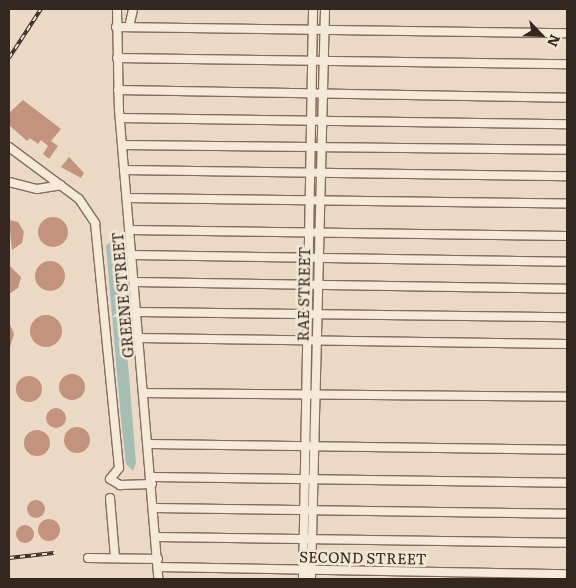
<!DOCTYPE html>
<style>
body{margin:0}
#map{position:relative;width:576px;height:588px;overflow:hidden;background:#eadac5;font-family:Literata,serif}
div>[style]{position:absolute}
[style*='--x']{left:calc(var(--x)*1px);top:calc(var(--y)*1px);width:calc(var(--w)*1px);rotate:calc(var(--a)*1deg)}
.water>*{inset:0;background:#a6bdb4}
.building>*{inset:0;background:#c4937e}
.round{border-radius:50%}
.roads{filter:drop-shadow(1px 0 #836c5d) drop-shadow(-1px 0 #836c5d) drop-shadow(0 1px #836c5d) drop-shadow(0 -1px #836c5d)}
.minor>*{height:8px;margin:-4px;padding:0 4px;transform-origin:4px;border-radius:4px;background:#f5e9d7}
.rail>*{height:4px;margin-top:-2px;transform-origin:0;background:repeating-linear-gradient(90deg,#f2e6d4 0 5.5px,#34271f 0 11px);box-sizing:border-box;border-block:1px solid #34271f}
span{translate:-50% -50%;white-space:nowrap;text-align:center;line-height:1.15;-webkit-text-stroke:5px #f2e6d4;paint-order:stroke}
.street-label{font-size:15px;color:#34271f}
.frame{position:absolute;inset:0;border:10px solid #34271f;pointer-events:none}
.north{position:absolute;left:516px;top:10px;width:50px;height:50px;-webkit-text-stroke:4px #f2e6d4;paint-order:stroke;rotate:114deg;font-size:14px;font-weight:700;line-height:20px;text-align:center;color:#34271f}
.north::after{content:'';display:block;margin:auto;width:18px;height:22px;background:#34271f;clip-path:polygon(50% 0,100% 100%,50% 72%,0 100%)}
</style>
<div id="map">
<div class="water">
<i style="clip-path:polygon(113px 239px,118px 248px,130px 388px,136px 463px,133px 471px,126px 464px,121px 419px,106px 246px)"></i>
</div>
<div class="building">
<i style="clip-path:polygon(23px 100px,61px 129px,51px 141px,58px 146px,49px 159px,43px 154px,48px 146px,41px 140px,38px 144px,30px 138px,27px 141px,9px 125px,9px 113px)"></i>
<i style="clip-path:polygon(69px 157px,84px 173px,81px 178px,61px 167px)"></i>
<i class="round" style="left:38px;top:217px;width:30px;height:30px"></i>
<i style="clip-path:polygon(9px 220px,18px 222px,24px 232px,22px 243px,12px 250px)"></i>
<i class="round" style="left:35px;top:261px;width:30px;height:30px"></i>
<i style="clip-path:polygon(9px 265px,21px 277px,18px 288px,9px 294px)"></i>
<i class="round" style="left:30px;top:315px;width:32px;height:32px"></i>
<i style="clip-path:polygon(9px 322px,14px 334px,9px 351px)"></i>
<i class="round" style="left:59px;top:374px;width:26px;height:26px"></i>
<i class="round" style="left:16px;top:376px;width:26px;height:26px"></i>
<i class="round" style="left:46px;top:408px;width:20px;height:20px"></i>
<i class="round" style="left:64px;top:427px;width:26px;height:26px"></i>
<i class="round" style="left:24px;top:430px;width:26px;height:26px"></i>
<i class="round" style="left:27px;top:500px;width:18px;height:18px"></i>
<i class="round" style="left:38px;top:519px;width:22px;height:22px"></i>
<i class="round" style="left:16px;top:525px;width:18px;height:18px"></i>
</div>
<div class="roads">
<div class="minor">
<i style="--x:117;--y:9;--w:101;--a:88.9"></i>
<i style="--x:119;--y:110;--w:471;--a:85.2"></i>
<i style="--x:116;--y:27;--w:451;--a:0.8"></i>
<i style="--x:129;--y:27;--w:18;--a:-77"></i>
<i style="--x:117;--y:58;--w:450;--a:0.8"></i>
<i style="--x:118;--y:90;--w:449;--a:1"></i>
<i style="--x:120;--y:118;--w:447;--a:0.8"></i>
<i style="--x:122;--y:145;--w:445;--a:0.6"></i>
<i style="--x:9;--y:147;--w:87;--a:36.6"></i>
<i style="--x:79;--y:199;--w:29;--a:56"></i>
<i style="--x:95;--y:223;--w:246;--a:84.4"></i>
<i style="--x:119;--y:468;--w:14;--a:129"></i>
<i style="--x:110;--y:479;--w:12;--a:31"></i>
<i style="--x:120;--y:485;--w:32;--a:-2"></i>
<i style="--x:124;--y:170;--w:443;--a:0.8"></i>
<i style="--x:9;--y:182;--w:29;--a:14"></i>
<i style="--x:37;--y:189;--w:24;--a:-9"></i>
<i style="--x:127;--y:198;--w:440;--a:0.7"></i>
<i style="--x:130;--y:230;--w:437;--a:0.8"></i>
<i style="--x:132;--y:255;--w:435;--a:0.9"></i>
<i style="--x:134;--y:282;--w:433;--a:0.9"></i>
<i style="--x:137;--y:312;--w:430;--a:0.7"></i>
<i style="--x:139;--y:338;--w:428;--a:0.8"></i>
<i style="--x:144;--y:393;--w:423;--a:0.5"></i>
<i style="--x:149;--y:444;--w:418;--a:0.8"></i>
<i style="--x:152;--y:477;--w:415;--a:0.8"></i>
<i style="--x:110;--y:498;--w:60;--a:85.2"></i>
<i style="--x:154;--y:508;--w:413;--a:0.8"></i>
<i style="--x:157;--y:537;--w:410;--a:0.8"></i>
<i style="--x:88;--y:558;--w:70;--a:0.8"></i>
<i style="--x:158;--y:567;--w:409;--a:1"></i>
<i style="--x:303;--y:579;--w:570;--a:-88.99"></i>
<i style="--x:311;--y:579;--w:570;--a:-88.59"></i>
</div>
</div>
<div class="rail">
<i style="--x:9;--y:58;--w:59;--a:-56.9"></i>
<i style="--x:9;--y:558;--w:45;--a:-6.3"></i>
</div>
<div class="street-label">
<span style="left:303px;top:294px;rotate:-89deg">RAE STREET</span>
<span style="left:122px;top:295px;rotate:-95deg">GREENE STREET</span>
<span style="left:363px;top:557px;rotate:1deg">SECOND STREET</span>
</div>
<div class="frame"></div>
<div class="north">N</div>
</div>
